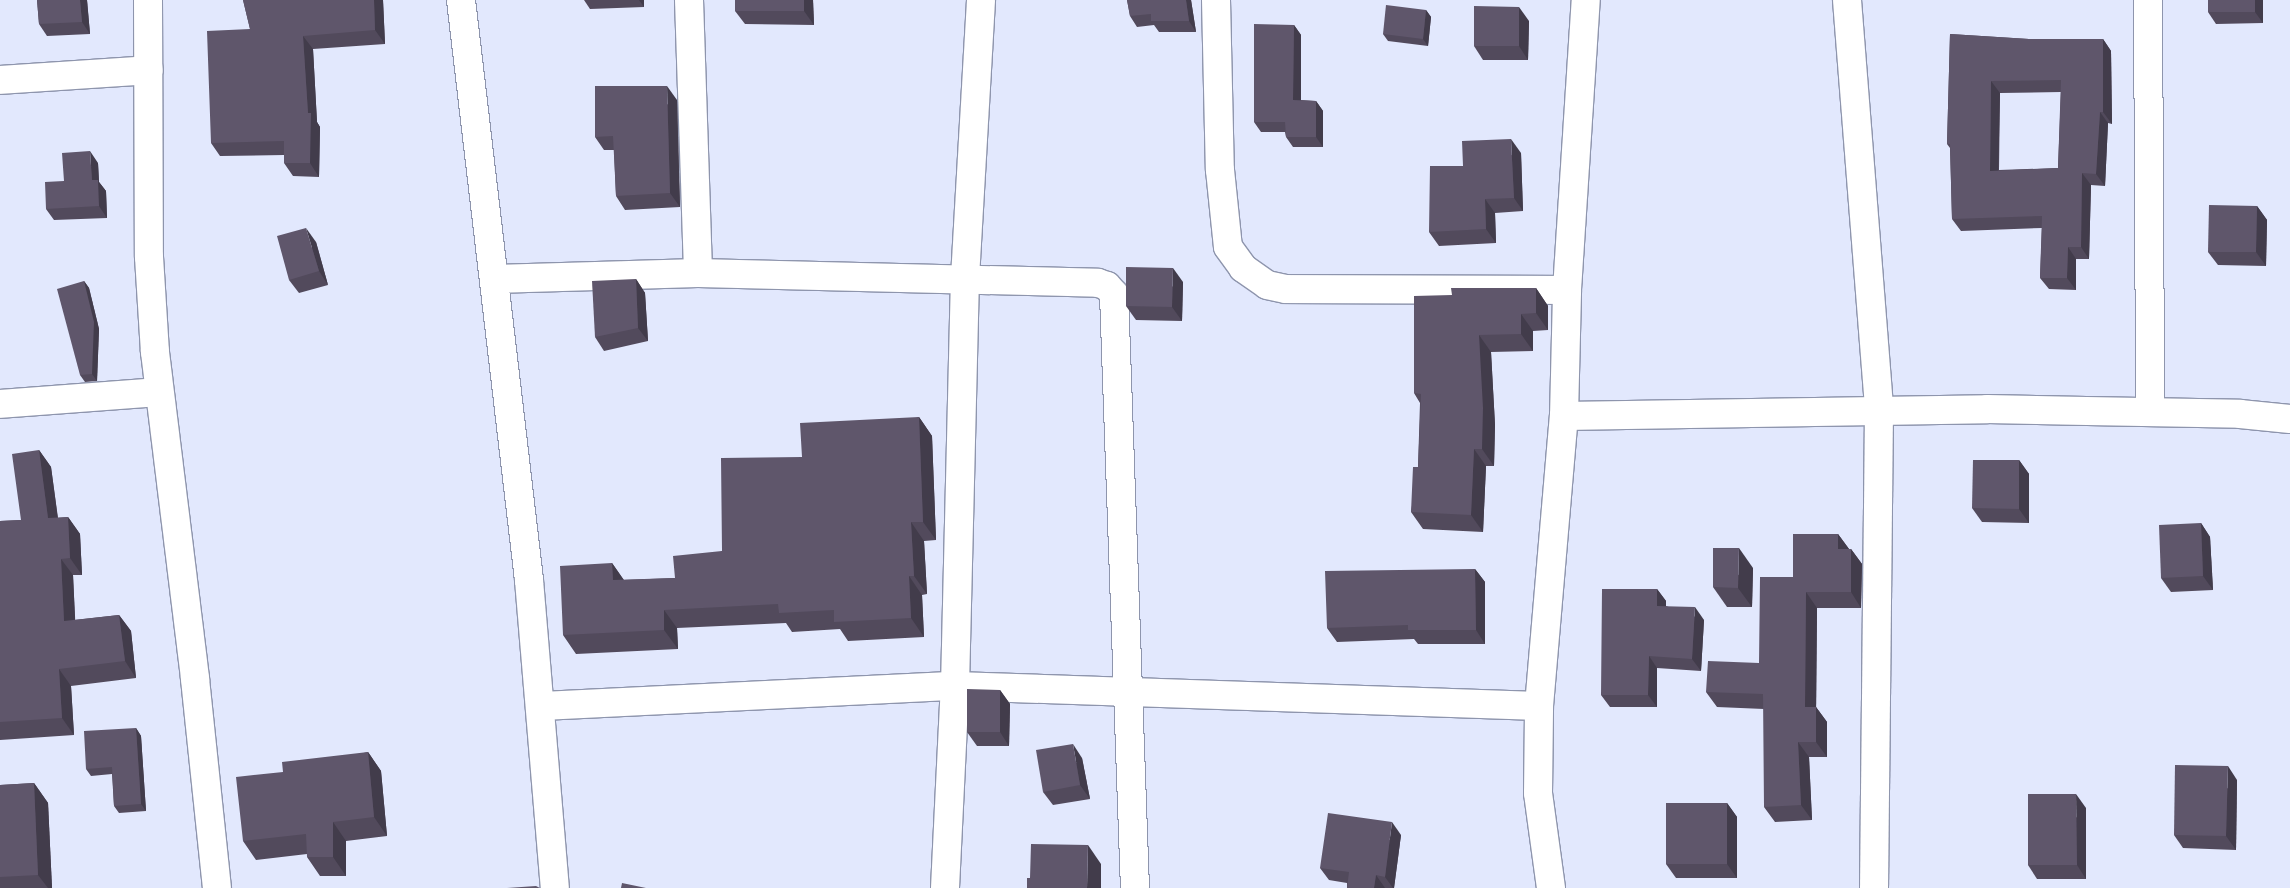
<!DOCTYPE html>
<style>
body{margin:0}
#map{position:relative;width:2290px;height:888px;overflow:hidden;background:#e2e8fd;font-family:Montserrat,sans-serif}
div>[style]{position:absolute}
[style*='--x']{left:calc(var(--x)*1px);top:calc(var(--y)*1px);width:calc(var(--w)*1px);rotate:calc(var(--a)*1deg)}
.roads{filter:drop-shadow(1px 0 #8e95ad) drop-shadow(-1px 0 #8e95ad) drop-shadow(0 1px #8e95ad) drop-shadow(0 -1px #8e95ad)}
.minor>*{height:28px;margin:-14px;padding:0 14px;transform-origin:14px;border-radius:14px;background:#fff}
.wall>*{inset:0;background:#524a5c}
.shaded-wall>*{inset:0;background:#423c4b}
.building>*{inset:0;background:#5f566b}
span{translate:-50% -50%;white-space:nowrap;text-align:center;line-height:1.15;-webkit-text-stroke:5px #e2e8fd;paint-order:stroke}
</style>
<div id="map">
<div class="roads">
<div class="minor">
<i style="--x:148;--y:0;--w:257;--a:89.8"></i>
<i style="--x:149;--y:257;--w:95;--a:86.4"></i>
<i style="--x:155;--y:352;--w:329;--a:83"></i>
<i style="--x:195;--y:679;--w:210;--a:84"></i>
<i style="--x:461;--y:0;--w:584;--a:83.31"></i>
<i style="--x:529;--y:580;--w:309;--a:85.2"></i>
<i style="--x:689;--y:0;--w:273;--a:88.1"></i>
<i style="--x:1216;--y:0;--w:170;--a:88.7"></i>
<i style="--x:1220;--y:170;--w:77;--a:84.1"></i>
<i style="--x:1228;--y:247;--w:26;--a:54"></i>
<i style="--x:1243;--y:268;--w:29;--a:35"></i>
<i style="--x:1267;--y:285;--w:19;--a:12"></i>
<i style="--x:1286;--y:289;--w:281;--a:0.2"></i>
<i style="--x:1847;--y:0;--w:412;--a:85.5"></i>
<i style="--x:1879;--y:411;--w:477;--a:90.6"></i>
<i style="--x:2148;--y:0;--w:411;--a:89.7"></i>
<i style="--x:0;--y:80;--w:149;--a:-3.8"></i>
<i style="--x:494;--y:279;--w:204;--a:-1.7"></i>
<i style="--x:698;--y:273;--w:400;--a:1.4"></i>
<i style="--x:1098;--y:283;--w:9;--a:18"></i>
<i style="--x:1107;--y:286;--w:11;--a:49"></i>
<i style="--x:1114;--y:294;--w:594;--a:87.98"></i>
<i style="--x:0;--y:404;--w:159;--a:-4.3"></i>
<i style="--x:1564;--y:416;--w:423;--a:-0.9"></i>
<i style="--x:1987;--y:409;--w:253;--a:1.1"></i>
<i style="--x:2240;--y:414;--w:50;--a:5.7"></i>
<i style="--x:542;--y:706;--w:413;--a:-2.8"></i>
<i style="--x:955;--y:686;--w:584;--a:1.96"></i>
<i style="--x:945;--y:888;--w:202;--a:-87.2"></i>
<i style="--x:955;--y:686;--w:408;--a:-88.6"></i>
<i style="--x:965;--y:278;--w:278;--a:-86.7"></i>
<i style="--x:1551;--y:888;--w:96;--a:-97.8"></i>
<i style="--x:1538;--y:793;--w:87;--a:-89.3"></i>
<i style="--x:1539;--y:706;--w:291;--a:-85.1"></i>
<i style="--x:1564;--y:416;--w:126;--a:-88.6"></i>
<i style="--x:1567;--y:290;--w:291;--a:-86.3"></i>
</div>
</div>
<div class="wall">
<i style="clip-path:polygon(37px 0,87px 0,90px 34px,47px 36px,39px 24px)"></i>
<i style="clip-path:polygon(243px 0,383px 0,385px 44px,313px 49px,317px 122px,320px 127px,319px 177px,293px 176px,284px 163px,284px 155px,220px 156px,211px 143px,250px 29px)"></i>
<i style="clip-path:polygon(584px 0,644px 0,644px 7px,590px 9px)"></i>
<i style="clip-path:polygon(813px 0,814px 25px,745px 24px,735px 11px)"></i>
<i style="clip-path:polygon(1127px 0,1191px 0,1196px 32px,1159px 32px,1154px 25px,1137px 27px,1130px 16px)"></i>
<i style="clip-path:polygon(2263px 0,2263px 23px,2216px 24px,2208px 12px)"></i>
<i style="clip-path:polygon(1426px 10px,1431px 17px,1428px 46px,1388px 41px,1383px 34px)"></i>
<i style="clip-path:polygon(1529px 21px,1528px 60px,1483px 60px,1474px 46px)"></i>
<i style="clip-path:polygon(1294px 25px,1301px 35px,1301px 100px,1316px 101px,1323px 111px,1323px 147px,1293px 147px,1286px 137px,1285px 132px,1261px 132px,1254px 122px)"></i>
<i style="clip-path:polygon(evenodd,1950px 34px,2029px 39px,2103px 39px,2111px 51px,2112px 124px,2108px 123px,2105px 186px,2091px 185px,2089px 259px,2076px 259px,2076px 290px,2049px 289px,2040px 278px,2042px 228px,1961px 231px,1952px 219px,1950px 148px,1947px 144px,1950px 34px,2061px 92px,2058px 168px,1999px 170px,2000px 93px,2061px 92px)"></i>
<i style="clip-path:polygon(677px 100px,680px 207px,625px 210px,616px 196px,614px 150px,604px 150px,595px 137px)"></i>
<i style="clip-path:polygon(1521px 153px,1523px 211px,1495px 213px,1496px 243px,1439px 246px,1429px 232px,1463px 166px)"></i>
<i style="clip-path:polygon(98px 163px,99px 182px,106px 191px,107px 218px,54px 220px,46px 209px,64px 181px)"></i>
<i style="clip-path:polygon(2257px 206px,2267px 220px,2266px 266px,2218px 265px,2208px 252px)"></i>
<i style="clip-path:polygon(316px 242px,328px 285px,299px 293px,289px 280px)"></i>
<i style="clip-path:polygon(636px 279px,645px 293px,648px 341px,604px 351px,595px 337px)"></i>
<i style="clip-path:polygon(84px 281px,89px 288px,99px 329px,97px 381px,85px 382px,80px 375px)"></i>
<i style="clip-path:polygon(1183px 282px,1182px 321px,1136px 320px,1126px 306px)"></i>
<i style="clip-path:polygon(1536px 288px,1548px 306px,1548px 330px,1533px 331px,1533px 351px,1491px 352px,1495px 425px,1494px 466px,1486px 466px,1483px 532px,1423px 529px,1411px 512px,1418px 467px,1420px 403px,1414px 393px,1452px 295px)"></i>
<i style="clip-path:polygon(919px 417px,932px 436px,936px 540px,924px 541px,927px 594px,922px 595px,924px 637px,848px 641px,840px 629px,792px 632px,786px 623px,677px 628px,678px 649px,576px 654px,563px 635px,612px 563px,624px 580px,675px 578px,722px 551px,802px 457px)"></i>
<i style="clip-path:polygon(39px 450px,51px 467px,58px 518px,68px 517px,80px 534px,82px 575px,73px 575px,75px 620px,119px 615px,131px 631px,136px 678px,71px 686px,74px 735px,0 740px,0 521px,21px 520px)"></i>
<i style="clip-path:polygon(2019px 460px,2029px 474px,2029px 523px,1982px 522px,1972px 508px)"></i>
<i style="clip-path:polygon(2201px 523px,2210px 537px,2213px 590px,2171px 592px,2161px 578px)"></i>
<i style="clip-path:polygon(1838px 534px,1849px 549px,1851px 549px,1862px 564px,1861px 608px,1817px 608px,1816px 707px,1827px 722px,1827px 757px,1809px 757px,1812px 820px,1775px 822px,1764px 807px,1764px 709px,1717px 707px,1706px 692px,1759px 663px,1793px 577px)"></i>
<i style="clip-path:polygon(1753px 568px,1752px 607px,1727px 607px,1713px 587px)"></i>
<i style="clip-path:polygon(1475px 569px,1485px 582px,1485px 644px,1418px 644px,1414px 639px,1337px 642px,1327px 628px)"></i>
<i style="clip-path:polygon(1657px 589px,1666px 601px,1666px 606px,1704px 620px,1701px 671px,1657px 668px,1657px 707px,1610px 707px,1601px 695px)"></i>
<i style="clip-path:polygon(1000px 690px,1010px 704px,1009px 746px,977px 746px,967px 732px)"></i>
<i style="clip-path:polygon(136px 728px,141px 736px,146px 811px,119px 813px,114px 806px,112px 774px,91px 776px,86px 769px)"></i>
<i style="clip-path:polygon(368px 752px,381px 771px,387px 836px,346px 841px,346px 876px,320px 876px,307px 857px,307px 854px,256px 860px,243px 841px,283px 772px)"></i>
<i style="clip-path:polygon(1082px 758px,1090px 799px,1053px 805px,1043px 792px)"></i>
<i style="clip-path:polygon(2237px 780px,2236px 850px,2183px 848px,2174px 835px)"></i>
<i style="clip-path:polygon(34px 783px,48px 803px,52px 888px,0 888px,0 785px)"></i>
<i style="clip-path:polygon(1727px 803px,1737px 817px,1737px 878px,1676px 878px,1666px 864px)"></i>
<i style="clip-path:polygon(2086px 808px,2086px 879px,2037px 879px,2028px 865px)"></i>
<i style="clip-path:polygon(1401px 835px,1394px 888px,1347px 888px,1347px 883px,1329px 880px,1320px 868px)"></i>
</div>
<div class="shaded-wall">
<i style="clip-path:polygon(80px 0,87px 0,90px 34px,82px 22px)"></i>
<i style="clip-path:polygon(374px 0,383px 0,385px 44px,375px 30px)"></i>
<i style="clip-path:polygon(639px 0,644px 0,644px 7px)"></i>
<i style="clip-path:polygon(804px 0,813px 0,814px 25px,804px 11px)"></i>
<i style="clip-path:polygon(1186px 0,1191px 0,1196px 32px,1189px 21px)"></i>
<i style="clip-path:polygon(2255px 0,2263px 0,2263px 23px,2255px 12px)"></i>
<i style="clip-path:polygon(1519px 7px,1529px 21px,1528px 60px,1519px 46px)"></i>
<i style="clip-path:polygon(1426px 10px,1431px 17px,1428px 46px,1423px 39px)"></i>
<i style="clip-path:polygon(1294px 25px,1301px 35px,1301px 111px,1293px 100px)"></i>
<i style="clip-path:polygon(303px 36px,313px 49px,317px 122px,320px 127px,319px 177px,310px 163px,308px 113px)"></i>
<i style="clip-path:polygon(2103px 39px,2111px 51px,2112px 124px,2103px 112px)"></i>
<i style="clip-path:polygon(1991px 81px,2000px 93px,1998px 182px,1990px 171px)"></i>
<i style="clip-path:polygon(667px 86px,677px 100px,680px 207px,670px 193px)"></i>
<i style="clip-path:polygon(1316px 101px,1323px 111px,1323px 147px,1316px 137px)"></i>
<i style="clip-path:polygon(2100px 112px,2108px 123px,2105px 186px,2096px 174px)"></i>
<i style="clip-path:polygon(1511px 139px,1521px 153px,1523px 211px,1514px 198px)"></i>
<i style="clip-path:polygon(90px 151px,98px 163px,99px 182px,106px 191px,107px 218px,99px 206px,92px 180px)"></i>
<i style="clip-path:polygon(2082px 173px,2091px 185px,2089px 259px,2081px 247px)"></i>
<i style="clip-path:polygon(1485px 199px,1495px 213px,1496px 243px,1486px 229px)"></i>
<i style="clip-path:polygon(2257px 206px,2267px 220px,2266px 266px,2256px 252px)"></i>
<i style="clip-path:polygon(306px 228px,316px 242px,328px 285px,319px 271px)"></i>
<i style="clip-path:polygon(2068px 247px,2076px 259px,2076px 290px,2067px 278px)"></i>
<i style="clip-path:polygon(1173px 268px,1183px 282px,1182px 321px,1172px 307px)"></i>
<i style="clip-path:polygon(636px 279px,645px 293px,648px 341px,638px 328px)"></i>
<i style="clip-path:polygon(84px 281px,89px 288px,99px 329px,97px 381px,92px 374px)"></i>
<i style="clip-path:polygon(1536px 288px,1548px 306px,1548px 330px,1536px 313px)"></i>
<i style="clip-path:polygon(1521px 314px,1533px 331px,1533px 351px,1521px 334px)"></i>
<i style="clip-path:polygon(1479px 335px,1491px 352px,1495px 425px,1494px 466px,1482px 449px)"></i>
<i style="clip-path:polygon(919px 417px,932px 436px,936px 540px,923px 522px)"></i>
<i style="clip-path:polygon(1474px 449px,1486px 466px,1483px 532px,1471px 515px)"></i>
<i style="clip-path:polygon(39px 450px,51px 467px,60px 535px,48px 518px)"></i>
<i style="clip-path:polygon(2019px 460px,2029px 474px,2029px 523px,2019px 509px)"></i>
<i style="clip-path:polygon(68px 517px,80px 534px,82px 575px,70px 558px)"></i>
<i style="clip-path:polygon(911px 522px,924px 541px,927px 594px,914px 576px)"></i>
<i style="clip-path:polygon(2201px 523px,2210px 537px,2213px 590px,2203px 576px)"></i>
<i style="clip-path:polygon(1838px 534px,1849px 549px,1838px 549px)"></i>
<i style="clip-path:polygon(1739px 548px,1753px 568px,1752px 607px,1738px 588px)"></i>
<i style="clip-path:polygon(1851px 549px,1862px 564px,1861px 608px,1851px 592px)"></i>
<i style="clip-path:polygon(61px 559px,73px 575px,76px 637px,64px 621px)"></i>
<i style="clip-path:polygon(612px 563px,625px 582px,613px 580px)"></i>
<i style="clip-path:polygon(1475px 569px,1485px 582px,1485px 644px,1476px 630px)"></i>
<i style="clip-path:polygon(909px 576px,922px 595px,924px 637px,911px 618px)"></i>
<i style="clip-path:polygon(1657px 589px,1666px 601px,1666px 618px,1657px 606px)"></i>
<i style="clip-path:polygon(1806px 592px,1817px 608px,1816px 722px,1805px 707px)"></i>
<i style="clip-path:polygon(1695px 607px,1704px 620px,1701px 671px,1692px 659px)"></i>
<i style="clip-path:polygon(664px 610px,677px 628px,678px 649px,664px 630px)"></i>
<i style="clip-path:polygon(119px 615px,131px 631px,136px 678px,125px 661px)"></i>
<i style="clip-path:polygon(1649px 656px,1657px 668px,1657px 707px,1648px 695px)"></i>
<i style="clip-path:polygon(59px 669px,71px 686px,74px 735px,62px 718px)"></i>
<i style="clip-path:polygon(1000px 690px,1010px 704px,1009px 746px,1000px 732px)"></i>
<i style="clip-path:polygon(1816px 707px,1827px 722px,1827px 757px,1816px 742px)"></i>
<i style="clip-path:polygon(136px 728px,141px 736px,146px 811px,141px 804px)"></i>
<i style="clip-path:polygon(1798px 742px,1809px 757px,1812px 820px,1801px 805px)"></i>
<i style="clip-path:polygon(1073px 744px,1082px 758px,1090px 799px,1080px 785px)"></i>
<i style="clip-path:polygon(368px 752px,381px 771px,387px 836px,374px 817px)"></i>
<i style="clip-path:polygon(2228px 766px,2237px 780px,2236px 850px,2226px 836px)"></i>
<i style="clip-path:polygon(34px 783px,48px 803px,52px 888px,48px 888px,38px 875px)"></i>
<i style="clip-path:polygon(2076px 794px,2086px 808px,2086px 879px,2077px 865px)"></i>
<i style="clip-path:polygon(1727px 803px,1737px 817px,1737px 878px,1727px 864px)"></i>
<i style="clip-path:polygon(333px 822px,346px 841px,346px 876px,333px 857px)"></i>
<i style="clip-path:polygon(1392px 822px,1401px 835px,1394px 888px,1393px 888px,1385px 877px)"></i>
<i style="clip-path:polygon(1088px 845px,1101px 864px,1101px 888px,1087px 888px)"></i>
<i style="clip-path:polygon(1376px 875px,1385px 888px,1374px 888px)"></i>
</div>
<div class="building">
<i style="clip-path:polygon(37px 0,80px 0,82px 22px,39px 24px)"></i>
<i style="clip-path:polygon(243px 0,374px 0,375px 30px,303px 36px,308px 113px,311px 113px,310px 163px,284px 163px,284px 141px,211px 143px,207px 31px,250px 29px)"></i>
<i style="clip-path:polygon(735px 0,804px 0,804px 11px,735px 11px)"></i>
<i style="clip-path:polygon(1127px 0,1186px 0,1189px 21px,1151px 21px,1151px 14px,1130px 16px)"></i>
<i style="clip-path:polygon(2208px 0,2255px 0,2255px 12px,2208px 12px)"></i>
<i style="clip-path:polygon(1386px 5px,1426px 10px,1423px 39px,1383px 34px)"></i>
<i style="clip-path:polygon(1474px 6px,1519px 7px,1519px 46px,1474px 46px)"></i>
<i style="clip-path:polygon(1254px 24px,1294px 25px,1293px 100px,1316px 101px,1316px 137px,1286px 137px,1285px 122px,1254px 122px)"></i>
<i style="clip-path:polygon(evenodd,1950px 34px,2029px 39px,2103px 39px,2103px 112px,2100px 112px,2096px 174px,2082px 173px,2081px 247px,2068px 247px,2067px 278px,2040px 278px,2042px 216px,1952px 219px,1950px 144px,1947px 144px,1950px 34px,2061px 80px,2058px 168px,1990px 171px,1991px 81px,2061px 80px)"></i>
<i style="clip-path:polygon(595px 86px,667px 86px,670px 193px,616px 196px,613px 136px,595px 137px)"></i>
<i style="clip-path:polygon(1511px 139px,1514px 198px,1485px 199px,1486px 229px,1429px 232px,1430px 166px,1463px 166px,1462px 141px)"></i>
<i style="clip-path:polygon(90px 151px,92px 180px,98px 180px,99px 206px,46px 209px,45px 182px,64px 181px,62px 153px)"></i>
<i style="clip-path:polygon(2209px 205px,2257px 206px,2256px 252px,2208px 252px)"></i>
<i style="clip-path:polygon(306px 228px,319px 271px,289px 280px,277px 236px)"></i>
<i style="clip-path:polygon(1126px 267px,1173px 268px,1172px 307px,1126px 306px)"></i>
<i style="clip-path:polygon(636px 279px,638px 328px,595px 337px,592px 281px)"></i>
<i style="clip-path:polygon(84px 281px,94px 322px,92px 374px,80px 375px,57px 289px)"></i>
<i style="clip-path:polygon(1451px 288px,1536px 288px,1536px 313px,1521px 314px,1521px 334px,1479px 335px,1483px 408px,1482px 449px,1474px 449px,1471px 515px,1411px 512px,1413px 467px,1418px 467px,1421px 394px,1414px 393px,1414px 296px,1452px 295px)"></i>
<i style="clip-path:polygon(919px 417px,923px 522px,911px 522px,914px 576px,909px 576px,911px 618px,834px 622px,834px 610px,779px 613px,778px 604px,664px 610px,664px 630px,563px 635px,560px 566px,612px 563px,613px 580px,675px 578px,673px 556px,722px 551px,721px 458px,802px 457px,800px 423px)"></i>
<i style="clip-path:polygon(39px 450px,48px 518px,68px 517px,70px 558px,61px 559px,64px 621px,119px 615px,125px 661px,59px 669px,62px 718px,0 722px,0 521px,21px 520px,12px 454px)"></i>
<i style="clip-path:polygon(1973px 460px,2019px 460px,2019px 509px,1972px 508px)"></i>
<i style="clip-path:polygon(2201px 523px,2203px 576px,2161px 578px,2159px 525px)"></i>
<i style="clip-path:polygon(1793px 534px,1838px 534px,1838px 549px,1851px 549px,1851px 592px,1806px 592px,1805px 707px,1816px 707px,1816px 742px,1798px 742px,1801px 805px,1764px 807px,1763px 694px,1706px 692px,1708px 661px,1759px 663px,1760px 577px,1793px 577px)"></i>
<i style="clip-path:polygon(1713px 548px,1739px 548px,1738px 588px,1713px 587px)"></i>
<i style="clip-path:polygon(1475px 569px,1476px 630px,1408px 630px,1408px 625px,1327px 628px,1325px 571px)"></i>
<i style="clip-path:polygon(1602px 589px,1657px 589px,1657px 606px,1695px 607px,1692px 659px,1649px 656px,1648px 695px,1601px 695px)"></i>
<i style="clip-path:polygon(967px 689px,1000px 690px,1000px 732px,967px 732px)"></i>
<i style="clip-path:polygon(136px 728px,141px 804px,114px 806px,112px 767px,86px 769px,84px 731px)"></i>
<i style="clip-path:polygon(1073px 744px,1080px 785px,1043px 792px,1036px 750px)"></i>
<i style="clip-path:polygon(368px 752px,374px 817px,333px 822px,333px 857px,307px 857px,306px 834px,243px 841px,236px 777px,283px 772px,282px 762px)"></i>
<i style="clip-path:polygon(2175px 765px,2228px 766px,2226px 836px,2174px 835px)"></i>
<i style="clip-path:polygon(34px 783px,38px 875px,0 877px,0 785px)"></i>
<i style="clip-path:polygon(2028px 794px,2076px 794px,2077px 865px,2028px 865px)"></i>
<i style="clip-path:polygon(1666px 803px,1727px 803px,1727px 864px,1666px 864px)"></i>
<i style="clip-path:polygon(1328px 813px,1392px 822px,1385px 877px,1376px 875px,1374px 888px,1347px 888px,1349px 872px,1320px 868px)"></i>
<i style="clip-path:polygon(1031px 844px,1088px 845px,1087px 888px,1027px 888px,1027px 878px,1030px 878px)"></i>
<i style="clip-path:polygon(622px 883px,646px 888px,621px 888px)"></i>
<i style="clip-path:polygon(536px 886px,540px 888px,507px 888px)"></i>
</div>
</div>
